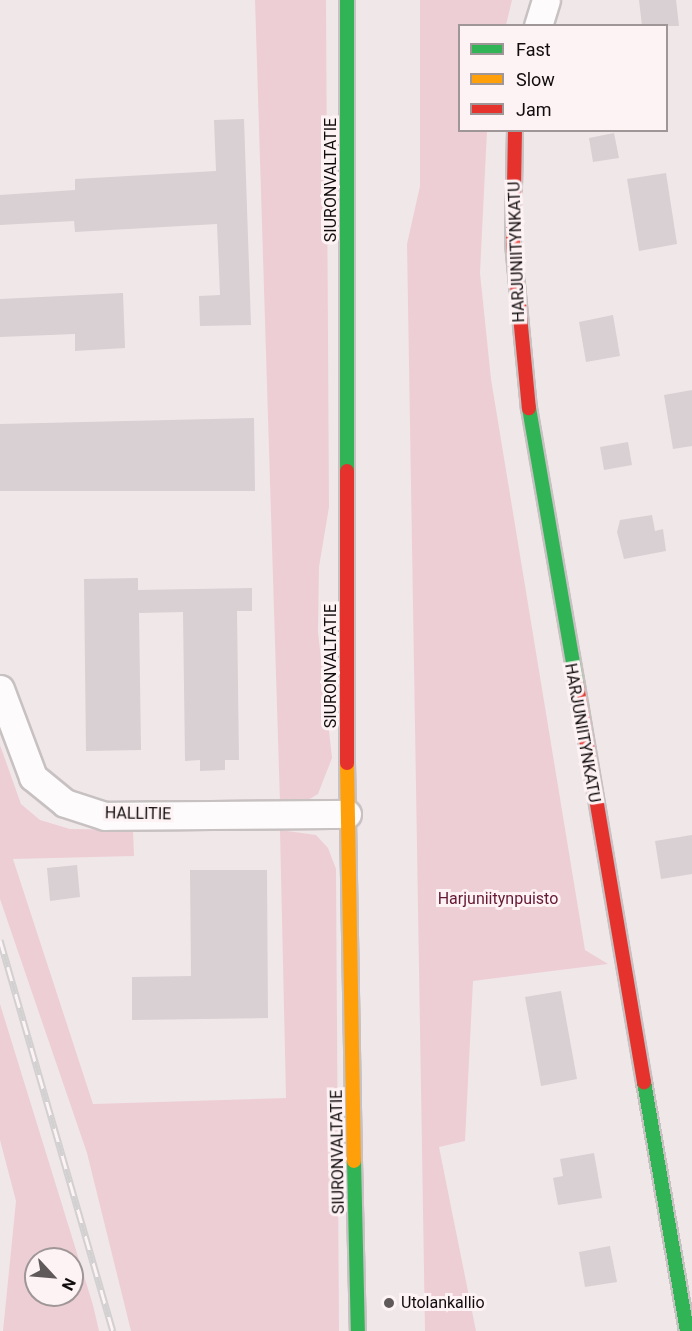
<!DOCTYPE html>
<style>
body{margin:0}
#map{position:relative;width:692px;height:1331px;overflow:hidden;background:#f0e7e9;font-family:Roboto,sans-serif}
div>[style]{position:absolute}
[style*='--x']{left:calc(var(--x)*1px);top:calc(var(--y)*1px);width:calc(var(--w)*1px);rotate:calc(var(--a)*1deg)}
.green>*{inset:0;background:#eeced5}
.building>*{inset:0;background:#d8d0d2}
.roads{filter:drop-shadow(2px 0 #c8c1c2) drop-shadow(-2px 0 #c8c1c2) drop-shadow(0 2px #c8c1c2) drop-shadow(0 -2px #c8c1c2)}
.street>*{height:27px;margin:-13.5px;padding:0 13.5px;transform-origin:13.5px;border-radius:13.5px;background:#fdfbfc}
.fast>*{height:14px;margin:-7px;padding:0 7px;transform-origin:7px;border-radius:7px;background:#30b455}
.slow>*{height:14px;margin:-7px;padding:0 7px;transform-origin:7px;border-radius:7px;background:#ff9f0a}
.jam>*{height:14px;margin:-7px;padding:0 7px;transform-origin:7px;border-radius:7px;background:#e5322d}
.rail>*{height:7px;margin-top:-3.5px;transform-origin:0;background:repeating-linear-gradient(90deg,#fdf2f4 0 14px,#d2d0d0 0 28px);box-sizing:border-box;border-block:2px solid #d2d0d0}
.dots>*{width:16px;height:16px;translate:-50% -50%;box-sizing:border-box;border:3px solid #fdf2f4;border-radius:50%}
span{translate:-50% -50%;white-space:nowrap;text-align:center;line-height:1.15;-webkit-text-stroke:6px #fdf2f4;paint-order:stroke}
.street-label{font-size:16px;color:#110c0d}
.park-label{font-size:16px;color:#651833}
.poi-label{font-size:16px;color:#110c0d}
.left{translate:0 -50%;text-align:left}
.legend{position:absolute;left:458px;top:24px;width:210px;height:108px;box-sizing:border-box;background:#fdf2f4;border:2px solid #9f9698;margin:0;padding:8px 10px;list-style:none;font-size:18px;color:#110c0d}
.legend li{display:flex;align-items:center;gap:12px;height:30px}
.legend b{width:30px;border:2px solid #9f9698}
.north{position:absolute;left:24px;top:1247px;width:60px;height:60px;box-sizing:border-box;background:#fdf2f4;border:2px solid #9f9698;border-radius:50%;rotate:116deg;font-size:16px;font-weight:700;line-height:24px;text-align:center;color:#110c0d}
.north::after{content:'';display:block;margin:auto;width:21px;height:27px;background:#5f595a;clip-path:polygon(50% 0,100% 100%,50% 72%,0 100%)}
</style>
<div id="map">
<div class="green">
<i style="clip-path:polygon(255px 0,326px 0,329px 507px,319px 567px,318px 632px,332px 758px,318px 794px,303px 803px,280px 803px)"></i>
<i style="clip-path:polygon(420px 0,512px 0,506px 25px,460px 26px,460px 130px,487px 131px,480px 273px,491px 379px,585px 950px,608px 964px,473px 981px,465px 1141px,439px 1147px,476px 1331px,425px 1331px,407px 244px,420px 186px)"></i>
<i style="clip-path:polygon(0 745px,21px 804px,40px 820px,70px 829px,133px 830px,134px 856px,13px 859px,93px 1104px,286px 1098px,280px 830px,316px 835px,328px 848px,336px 869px,339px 1331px,131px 1331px,87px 1153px,0 899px)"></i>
<i style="clip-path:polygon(evenodd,0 1004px,93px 1305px,99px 1331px,3px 1331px,16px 1201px,0 1140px,0 1004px,36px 1259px,72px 1259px,72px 1295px,36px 1295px,36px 1259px)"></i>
</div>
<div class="building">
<i style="clip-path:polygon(639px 0,676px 0,679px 26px,642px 26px)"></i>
<i style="clip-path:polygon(244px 119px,251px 325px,200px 326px,199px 296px,220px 295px,217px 224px,75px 232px,74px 221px,0 225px,0 195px,75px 190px,75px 179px,216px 171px,214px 120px)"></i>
<i style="clip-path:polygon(614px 133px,619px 158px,593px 162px,589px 138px)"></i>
<i style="clip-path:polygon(666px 173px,677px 244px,639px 251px,627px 179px)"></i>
<i style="clip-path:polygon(123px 293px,125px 348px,75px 351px,75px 334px,0 337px,0 299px)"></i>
<i style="clip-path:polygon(613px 315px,620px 356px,586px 362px,579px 322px)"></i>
<i style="clip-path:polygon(692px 390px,692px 446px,673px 449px,664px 395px)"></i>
<i style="clip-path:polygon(254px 418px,255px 491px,0 491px,0 424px)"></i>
<i style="clip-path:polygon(628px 442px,632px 465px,604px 470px,600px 447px)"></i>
<i style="clip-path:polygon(652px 515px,655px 531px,663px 529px,666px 551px,624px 559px,617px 532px,620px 520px)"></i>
<i style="clip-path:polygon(138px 578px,138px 590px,252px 588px,252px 611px,237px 611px,239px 760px,225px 760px,225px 770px,200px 771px,200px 760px,185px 761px,183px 612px,139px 613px,141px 750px,86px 751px,84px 579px)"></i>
<i style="clip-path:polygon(692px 835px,692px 874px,661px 879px,655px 841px)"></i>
<i style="clip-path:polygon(77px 865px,80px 897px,50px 901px,47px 868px)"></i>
<i style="clip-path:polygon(190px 870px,267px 870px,268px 1018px,132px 1020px,132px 977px,191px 976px)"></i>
<i style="clip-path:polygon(561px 991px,577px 1079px,541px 1086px,525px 997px)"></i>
<i style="clip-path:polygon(594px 1153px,602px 1198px,558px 1205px,553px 1178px,563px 1176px,560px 1159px)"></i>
<i style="clip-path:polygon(610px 1246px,617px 1282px,585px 1287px,579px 1252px)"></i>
</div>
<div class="roads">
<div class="street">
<i style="--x:538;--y:26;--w:27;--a:-73"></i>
<i style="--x:0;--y:689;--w:94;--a:69.4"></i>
<i style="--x:33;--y:777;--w:41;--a:39.1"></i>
<i style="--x:65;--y:803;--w:42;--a:18"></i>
<i style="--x:105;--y:816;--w:242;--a:-0.5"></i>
</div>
<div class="fast">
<i style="--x:347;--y:0;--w:471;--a:90"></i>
<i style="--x:529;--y:408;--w:282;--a:80.2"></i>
<i style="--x:644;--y:1082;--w:253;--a:80.2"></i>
<i style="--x:354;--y:1161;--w:170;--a:88.7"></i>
</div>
<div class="slow">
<i style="--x:347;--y:763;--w:398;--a:89"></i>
</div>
<div class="jam">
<i style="--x:515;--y:130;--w:113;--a:91"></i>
<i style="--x:513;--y:243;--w:166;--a:84.5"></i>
<i style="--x:347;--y:471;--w:292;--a:90"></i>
<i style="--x:577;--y:686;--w:402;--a:80.4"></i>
</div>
</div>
<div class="rail">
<i style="--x:0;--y:940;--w:407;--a:73.9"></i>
</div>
<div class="dots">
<i style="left:389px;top:1303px;background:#5f595a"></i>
</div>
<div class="street-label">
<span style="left:331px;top:180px;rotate:-90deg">SIURONVALTATIE</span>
<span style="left:517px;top:252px;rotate:-92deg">HARJUNIITYNKATU</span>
<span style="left:331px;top:666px;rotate:-90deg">SIURONVALTATIE</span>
<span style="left:582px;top:733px;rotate:80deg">HARJUNIITYNKATU</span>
<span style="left:138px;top:814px;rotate:1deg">HALLITIE</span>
<span style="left:338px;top:1152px;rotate:-91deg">SIURONVALTATIE</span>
</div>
<div class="park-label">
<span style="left:498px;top:899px">Harjuniitynpuisto</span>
</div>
<div class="poi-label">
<span class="left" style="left:401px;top:1303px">Utolankallio</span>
</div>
<ul class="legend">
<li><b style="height:8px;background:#30b455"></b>Fast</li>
<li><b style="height:8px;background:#ff9f0a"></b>Slow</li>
<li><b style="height:8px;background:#e5322d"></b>Jam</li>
</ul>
<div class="north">N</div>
</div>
